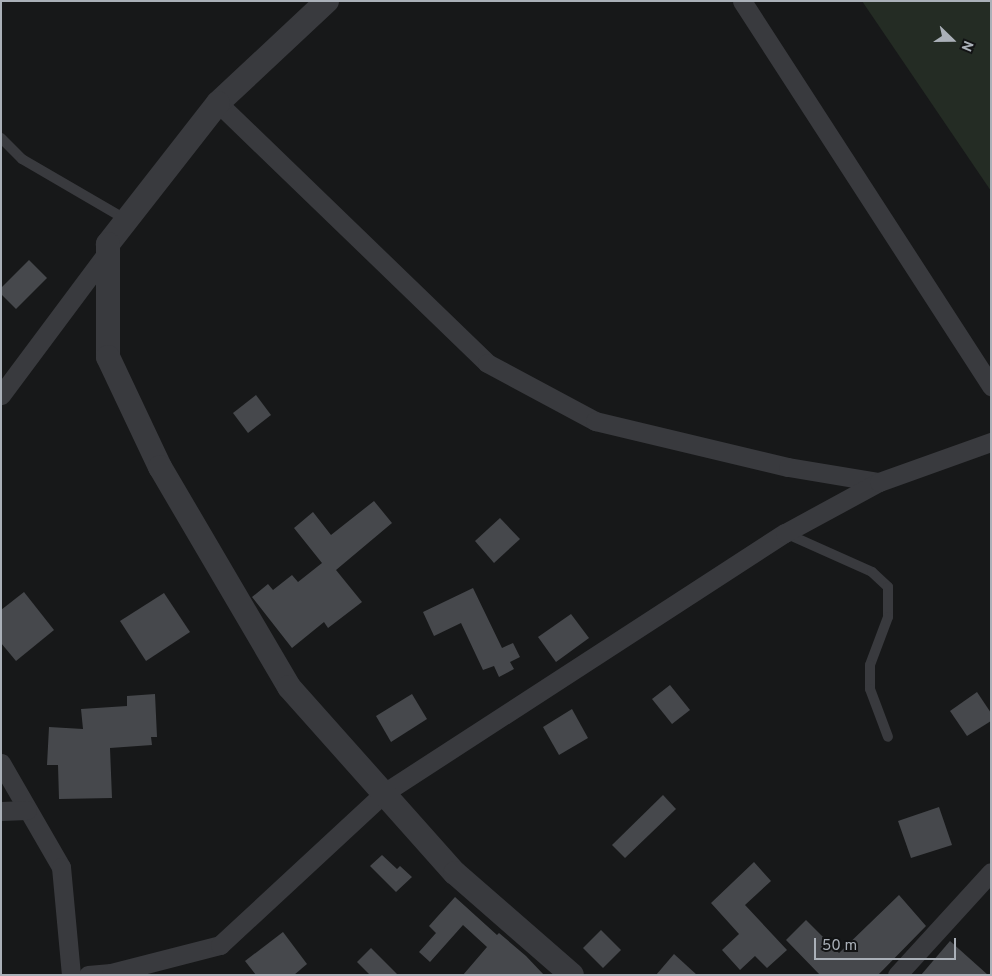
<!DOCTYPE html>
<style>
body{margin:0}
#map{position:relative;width:992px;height:976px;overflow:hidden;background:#171819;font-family:Overpass,sans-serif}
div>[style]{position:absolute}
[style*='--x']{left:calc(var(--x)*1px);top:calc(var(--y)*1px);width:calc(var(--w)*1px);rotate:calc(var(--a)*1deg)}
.green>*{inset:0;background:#242c24}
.building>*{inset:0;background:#46484c}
.service>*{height:10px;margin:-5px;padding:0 5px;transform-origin:5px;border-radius:5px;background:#393a3e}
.minor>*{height:19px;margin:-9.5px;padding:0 9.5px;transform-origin:9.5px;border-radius:9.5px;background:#393a3e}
.tertiary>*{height:24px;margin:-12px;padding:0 12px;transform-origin:12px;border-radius:12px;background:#393a3e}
span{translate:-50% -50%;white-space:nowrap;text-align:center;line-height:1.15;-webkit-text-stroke:5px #121314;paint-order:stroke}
.frame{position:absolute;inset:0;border:2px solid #aab0b8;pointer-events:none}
.north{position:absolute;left:927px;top:15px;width:50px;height:50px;-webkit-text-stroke:4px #121314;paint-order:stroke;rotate:112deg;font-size:14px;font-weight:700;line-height:20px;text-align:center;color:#aab0b8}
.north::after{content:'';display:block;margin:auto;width:18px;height:22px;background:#aab0b8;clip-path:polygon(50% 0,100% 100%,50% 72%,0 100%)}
.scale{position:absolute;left:814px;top:938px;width:142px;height:22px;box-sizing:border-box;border:2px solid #aab0b8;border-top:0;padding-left:6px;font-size:15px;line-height:18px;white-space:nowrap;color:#aab0b8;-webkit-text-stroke:4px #121314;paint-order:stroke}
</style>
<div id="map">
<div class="green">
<i style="clip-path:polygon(862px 1px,991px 1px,991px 191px)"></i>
</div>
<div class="building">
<i style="clip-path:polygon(29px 260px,47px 278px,16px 309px,1px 294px,1px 288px)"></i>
<i style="clip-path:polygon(256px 395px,271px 415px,248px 433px,233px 413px)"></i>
<i style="clip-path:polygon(374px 501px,392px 523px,336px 570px,362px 602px,328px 628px,324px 622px,292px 648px,252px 597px,268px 584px,273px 590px,292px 575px,298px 582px,322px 563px,294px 528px,313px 512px,331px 535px)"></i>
<i style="clip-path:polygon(500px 518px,520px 539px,494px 563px,475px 541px)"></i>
<i style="clip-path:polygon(473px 588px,502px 648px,513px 643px,520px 657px,510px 662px,514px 669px,499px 677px,494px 666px,483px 670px,461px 623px,434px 636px,423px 612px)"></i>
<i style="clip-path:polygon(24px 592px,54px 630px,16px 661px,1px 643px,1px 610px)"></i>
<i style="clip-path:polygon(164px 593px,190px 632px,146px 661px,120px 621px)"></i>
<i style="clip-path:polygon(571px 614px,589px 638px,556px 662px,538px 637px)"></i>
<i style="clip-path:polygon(670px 685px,690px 710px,672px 724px,652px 699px)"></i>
<i style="clip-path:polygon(977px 692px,991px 713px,991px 721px,967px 736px,950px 711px)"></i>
<i style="clip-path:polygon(155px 694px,157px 737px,151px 737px,152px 745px,110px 748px,112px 798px,59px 799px,58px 765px,47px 765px,49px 727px,83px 729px,81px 709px,127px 706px,127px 696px)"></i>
<i style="clip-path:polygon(412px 694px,427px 719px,391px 742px,376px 716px)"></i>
<i style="clip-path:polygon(572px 709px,588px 738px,559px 755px,543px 727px)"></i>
<i style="clip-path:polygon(663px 795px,676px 809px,625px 858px,612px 845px)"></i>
<i style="clip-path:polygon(939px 807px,952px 845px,911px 858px,898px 821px)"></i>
<i style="clip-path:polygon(382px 855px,397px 869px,400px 866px,412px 877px,396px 892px,370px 866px)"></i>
<i style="clip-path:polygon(754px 862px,771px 881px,745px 905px,787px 950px,767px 968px,755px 956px,740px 970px,722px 950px,739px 934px,711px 903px)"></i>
<i style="clip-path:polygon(899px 895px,926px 926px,878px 975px,820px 975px,786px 940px,806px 920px,839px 953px)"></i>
<i style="clip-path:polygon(455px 897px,497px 935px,499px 933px,526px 956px,544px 975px,463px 975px,487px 947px,463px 925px,430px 962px,419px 952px,436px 933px,429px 926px)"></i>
<i style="clip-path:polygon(601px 930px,621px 950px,603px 968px,583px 948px)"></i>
<i style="clip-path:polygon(283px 932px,307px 964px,294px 975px,256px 975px,245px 961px)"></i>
<i style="clip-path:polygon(950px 941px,988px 975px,921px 975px)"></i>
<i style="clip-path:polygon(371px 948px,398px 975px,370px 975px,357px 962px)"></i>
<i style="clip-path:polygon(674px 954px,697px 975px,656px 975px)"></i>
</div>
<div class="service">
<i style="--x:1;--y:138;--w:30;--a:45"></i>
<i style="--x:22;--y:159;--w:121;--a:30.2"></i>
<i style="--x:785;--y:533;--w:95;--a:24.1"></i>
<i style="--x:872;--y:572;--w:22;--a:43"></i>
<i style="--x:888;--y:587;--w:30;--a:90"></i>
<i style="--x:888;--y:617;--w:51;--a:110.6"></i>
<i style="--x:870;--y:665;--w:24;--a:90"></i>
<i style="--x:870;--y:689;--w:51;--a:69.4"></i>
</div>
<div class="minor">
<i style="--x:742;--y:1;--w:459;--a:57.1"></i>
<i style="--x:218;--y:103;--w:374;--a:44"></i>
<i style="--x:487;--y:363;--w:123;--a:28.2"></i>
<i style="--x:595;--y:421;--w:198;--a:13.4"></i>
<i style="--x:788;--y:467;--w:92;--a:9.4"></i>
<i style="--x:1;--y:395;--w:181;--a:-53.3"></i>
<i style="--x:1;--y:763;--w:120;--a:60"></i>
<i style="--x:61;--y:867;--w:108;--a:84.7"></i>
<i style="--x:1;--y:811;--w:26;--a:-2"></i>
<i style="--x:88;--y:975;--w:23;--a:-5"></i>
<i style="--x:111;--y:973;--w:113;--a:-14.4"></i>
<i style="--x:220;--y:945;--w:224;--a:-42.8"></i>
<i style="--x:384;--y:793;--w:478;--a:-33"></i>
<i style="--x:785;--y:533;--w:107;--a:-28.5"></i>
<i style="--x:879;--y:482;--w:119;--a:-19.7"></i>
<i style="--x:897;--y:975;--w:139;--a:-47.6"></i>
</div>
<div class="tertiary">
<i style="--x:327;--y:1;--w:149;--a:136.9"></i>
<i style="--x:218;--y:103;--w:179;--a:128"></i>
<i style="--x:108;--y:244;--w:113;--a:90"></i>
<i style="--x:108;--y:357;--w:122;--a:64.7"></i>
<i style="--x:160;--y:467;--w:255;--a:59.6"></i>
<i style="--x:289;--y:687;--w:249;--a:48.3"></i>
<i style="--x:455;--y:873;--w:155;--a:41.1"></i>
</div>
<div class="frame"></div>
<div class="north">N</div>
<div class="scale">50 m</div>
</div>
